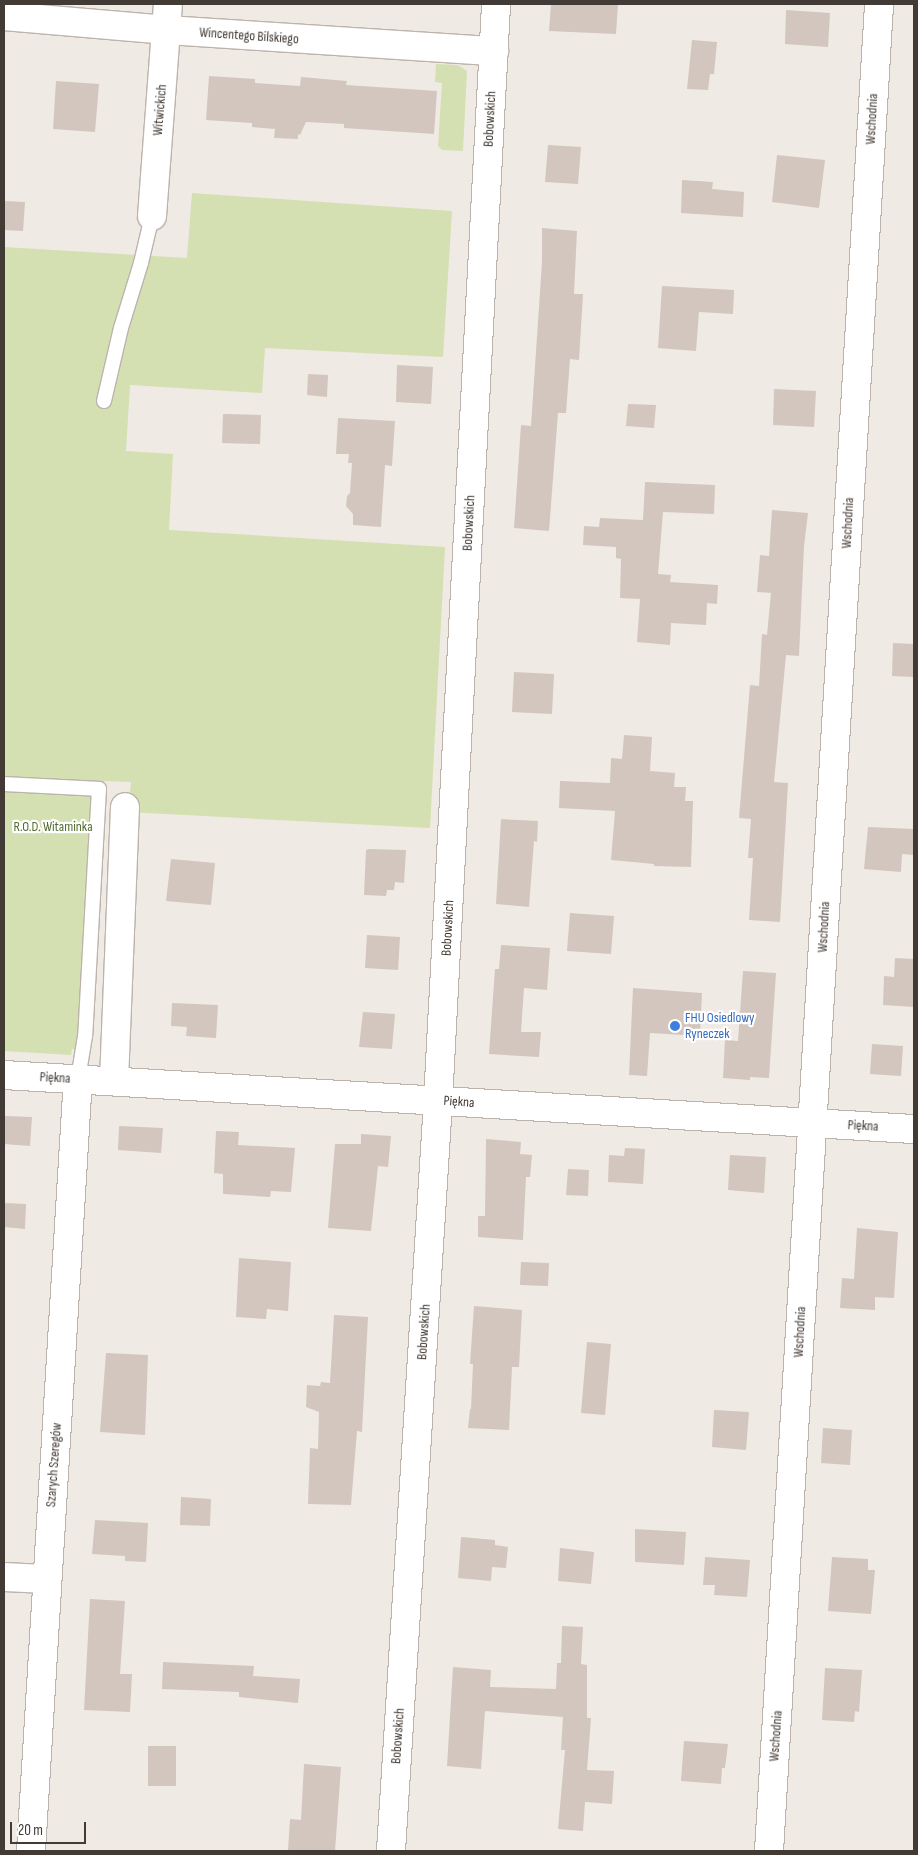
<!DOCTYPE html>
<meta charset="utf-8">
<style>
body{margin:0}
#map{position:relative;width:918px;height:1855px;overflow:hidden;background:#f0eae4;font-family:"Sofia Sans Condensed",sans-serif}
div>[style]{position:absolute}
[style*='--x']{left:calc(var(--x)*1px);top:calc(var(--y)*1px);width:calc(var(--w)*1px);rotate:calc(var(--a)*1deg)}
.green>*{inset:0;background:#d4e0b1}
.building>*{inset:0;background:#d3c6be}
.roads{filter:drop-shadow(1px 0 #bdb3ab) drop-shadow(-1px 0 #bdb3ab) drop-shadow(0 1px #bdb3ab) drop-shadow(0 -1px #bdb3ab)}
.service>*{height:14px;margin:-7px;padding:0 7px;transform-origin:7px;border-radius:7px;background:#fff}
.minor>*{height:28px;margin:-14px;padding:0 14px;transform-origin:14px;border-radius:14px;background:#fff}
.tertiary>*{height:28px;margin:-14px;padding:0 14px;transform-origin:14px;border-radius:14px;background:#fff}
.dots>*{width:14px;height:14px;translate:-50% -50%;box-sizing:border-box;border:2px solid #fff;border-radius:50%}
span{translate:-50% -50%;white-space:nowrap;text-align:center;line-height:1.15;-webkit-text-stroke:4.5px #fff;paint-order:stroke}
.street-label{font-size:14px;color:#413a35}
.park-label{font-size:14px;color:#526b2f}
.shop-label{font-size:14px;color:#366cbe}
.left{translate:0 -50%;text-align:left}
.frame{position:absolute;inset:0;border:5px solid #413a35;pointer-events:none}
.scale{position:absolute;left:10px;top:1822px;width:76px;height:22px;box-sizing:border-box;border:2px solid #413a35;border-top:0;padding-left:6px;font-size:15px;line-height:18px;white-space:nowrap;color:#413a35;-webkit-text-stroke:4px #fff;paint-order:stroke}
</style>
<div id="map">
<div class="green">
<i style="clip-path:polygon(436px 64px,458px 65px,467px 71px,463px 151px,442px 150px,438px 146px,442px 83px,435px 82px)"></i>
<i style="clip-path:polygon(192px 193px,452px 211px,443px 357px,265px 348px,262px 393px,130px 385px,126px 451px,173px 454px,169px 530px,445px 547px,430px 828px,128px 812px,131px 782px,104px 781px,90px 1049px,72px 1049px,71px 1055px,4px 1051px,4px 247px,187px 258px)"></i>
</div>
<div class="building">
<i style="clip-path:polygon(551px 4px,618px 4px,616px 34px,549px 31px)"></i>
<i style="clip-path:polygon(786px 10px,830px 13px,828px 47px,785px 44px)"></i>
<i style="clip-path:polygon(692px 40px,717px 42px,714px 74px,710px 74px,708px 90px,687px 89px)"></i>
<i style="clip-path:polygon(209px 76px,255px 79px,255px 83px,300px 86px,301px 77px,347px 81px,346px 85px,437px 91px,434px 134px,344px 128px,344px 124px,306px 122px,300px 135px,298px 134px,298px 126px,298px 139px,274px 138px,275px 129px,252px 127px,252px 123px,206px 120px)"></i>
<i style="clip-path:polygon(56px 81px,99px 84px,95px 132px,53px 129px)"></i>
<i style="clip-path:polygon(548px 145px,581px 147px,578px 184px,545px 182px)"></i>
<i style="clip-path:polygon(777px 155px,825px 160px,819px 208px,772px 202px)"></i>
<i style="clip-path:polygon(682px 180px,713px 182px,712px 189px,744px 192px,743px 217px,681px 213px)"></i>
<i style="clip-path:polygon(4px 201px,25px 202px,23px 231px,4px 230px)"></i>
<i style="clip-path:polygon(542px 228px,577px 231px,574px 294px,583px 294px,579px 360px,570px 359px,566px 413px,558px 413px,549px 531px,514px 528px,521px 425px,531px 426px,542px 262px)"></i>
<i style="clip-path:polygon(662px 286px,734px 290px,733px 314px,699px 312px,696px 351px,658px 348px)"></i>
<i style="clip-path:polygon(397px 365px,433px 367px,431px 404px,396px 402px)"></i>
<i style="clip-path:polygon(308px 374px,328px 375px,327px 397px,307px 395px)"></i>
<i style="clip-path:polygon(774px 389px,816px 391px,814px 427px,773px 425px)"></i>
<i style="clip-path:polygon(628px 404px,656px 405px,654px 428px,626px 426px)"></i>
<i style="clip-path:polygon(223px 414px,261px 415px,260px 444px,222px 443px)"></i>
<i style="clip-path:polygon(338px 418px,395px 421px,392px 466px,385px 465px,381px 527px,353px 525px,353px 514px,346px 506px,347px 496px,350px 493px,352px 463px,348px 463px,349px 454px,336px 454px)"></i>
<i style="clip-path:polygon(645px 482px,715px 485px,714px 514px,663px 512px,658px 574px,671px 575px,670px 582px,718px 585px,717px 604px,707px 603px,706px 625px,671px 623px,670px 645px,637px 642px,640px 599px,620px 598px,621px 559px,616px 558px,616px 547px,583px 545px,584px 526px,599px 527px,600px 518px,643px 520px)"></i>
<i style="clip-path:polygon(772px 510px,808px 513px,804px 546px,799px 656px,786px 655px,774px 782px,788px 783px,780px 922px,749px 920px,753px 858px,748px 858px,751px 819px,739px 818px,750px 685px,759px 686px,762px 634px,767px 635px,771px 593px,757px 592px,760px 555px,769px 556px)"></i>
<i style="clip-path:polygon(893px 643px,914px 644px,914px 677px,892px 676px)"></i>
<i style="clip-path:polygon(514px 672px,554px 674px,552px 714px,512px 712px)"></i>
<i style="clip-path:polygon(624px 735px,652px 737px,650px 771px,675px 773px,674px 787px,686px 787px,685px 801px,693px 801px,691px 867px,654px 866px,654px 864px,611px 860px,615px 811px,559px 808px,560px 781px,610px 783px,611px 758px,622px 759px)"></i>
<i style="clip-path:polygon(501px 819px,538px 821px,537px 842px,534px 841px,529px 907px,496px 904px)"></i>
<i style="clip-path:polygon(868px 827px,914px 829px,914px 855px,902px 854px,901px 872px,864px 869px)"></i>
<i style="clip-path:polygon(369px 849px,406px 850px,404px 883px,395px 882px,394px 890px,387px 890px,386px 896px,364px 895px,366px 850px)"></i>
<i style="clip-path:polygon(171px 859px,215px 863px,211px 905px,166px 901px)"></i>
<i style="clip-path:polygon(570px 913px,614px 916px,611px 954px,567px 951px)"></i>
<i style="clip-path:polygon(367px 935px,400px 937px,398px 970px,365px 968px)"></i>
<i style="clip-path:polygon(501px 945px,550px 948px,547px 990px,524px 988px,521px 1032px,541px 1032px,539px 1057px,489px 1054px,495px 969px,499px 969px)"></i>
<i style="clip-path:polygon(895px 958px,914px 959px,914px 1007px,883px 1005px,884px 976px,894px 977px)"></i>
<i style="clip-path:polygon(743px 971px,776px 973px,769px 1078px,750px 1077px,750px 1080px,723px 1078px,725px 1040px,738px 1041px)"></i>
<i style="clip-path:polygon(633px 988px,702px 993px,700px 1036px,650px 1033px,647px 1076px,629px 1075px)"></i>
<i style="clip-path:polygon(172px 1003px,218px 1005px,216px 1038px,186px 1036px,187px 1027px,171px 1026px)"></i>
<i style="clip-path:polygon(363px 1012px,395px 1014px,392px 1049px,359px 1047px)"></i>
<i style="clip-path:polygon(872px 1044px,903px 1046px,901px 1076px,870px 1074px)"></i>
<i style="clip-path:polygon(4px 1116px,32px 1117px,30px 1146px,4px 1144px)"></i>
<i style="clip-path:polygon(119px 1126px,163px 1128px,161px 1153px,118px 1150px)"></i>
<i style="clip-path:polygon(216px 1131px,239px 1132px,238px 1145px,295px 1148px,291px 1192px,271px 1191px,270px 1197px,223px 1194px,223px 1174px,214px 1173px)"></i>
<i style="clip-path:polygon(361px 1134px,391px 1136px,388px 1167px,378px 1166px,371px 1231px,328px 1228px,335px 1144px,361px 1144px)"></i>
<i style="clip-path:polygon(486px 1139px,521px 1142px,520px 1154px,532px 1155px,530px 1177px,526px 1177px,523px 1240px,478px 1237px,478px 1216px,485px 1216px)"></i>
<i style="clip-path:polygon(625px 1148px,645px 1149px,643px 1184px,608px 1182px,609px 1155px,624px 1156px)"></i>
<i style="clip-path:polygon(730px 1155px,766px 1157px,764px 1193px,728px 1190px)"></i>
<i style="clip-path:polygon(568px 1169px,589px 1170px,588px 1196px,566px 1195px)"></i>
<i style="clip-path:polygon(4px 1203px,26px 1204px,25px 1229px,4px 1227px)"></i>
<i style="clip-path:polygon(857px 1228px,898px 1232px,894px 1298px,875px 1297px,875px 1310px,840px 1308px,842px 1278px,854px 1279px)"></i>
<i style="clip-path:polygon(239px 1258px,291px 1262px,288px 1311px,267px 1309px,266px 1319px,236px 1317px)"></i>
<i style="clip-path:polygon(521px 1262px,549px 1263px,548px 1286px,520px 1285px)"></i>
<i style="clip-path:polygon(474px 1306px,522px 1310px,519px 1367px,512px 1367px,509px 1430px,468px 1428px,470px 1409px,471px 1409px,473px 1364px,470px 1364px)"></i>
<i style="clip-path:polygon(334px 1315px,368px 1317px,362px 1432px,357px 1431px,351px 1505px,308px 1504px,310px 1448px,318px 1449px,319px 1412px,306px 1407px,307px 1385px,320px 1386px,321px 1382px,330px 1383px)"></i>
<i style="clip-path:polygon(587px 1342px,611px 1344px,605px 1415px,581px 1413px)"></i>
<i style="clip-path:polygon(106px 1353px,148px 1355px,145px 1435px,100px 1432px)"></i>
<i style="clip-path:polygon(714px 1410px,749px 1412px,746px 1450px,712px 1447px)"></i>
<i style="clip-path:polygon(823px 1428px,852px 1430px,850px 1465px,821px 1463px)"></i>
<i style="clip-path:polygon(181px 1497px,211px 1499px,210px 1526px,180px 1525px)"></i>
<i style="clip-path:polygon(95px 1520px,148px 1523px,146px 1562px,125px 1561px,125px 1556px,92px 1554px)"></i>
<i style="clip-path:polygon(635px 1529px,686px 1532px,684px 1565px,635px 1562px)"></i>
<i style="clip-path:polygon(461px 1537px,495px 1540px,495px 1545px,508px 1547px,506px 1568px,492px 1567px,491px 1581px,458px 1578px)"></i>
<i style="clip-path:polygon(560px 1548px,594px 1552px,591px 1584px,558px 1581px)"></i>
<i style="clip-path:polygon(705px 1557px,750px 1560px,747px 1597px,714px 1595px,715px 1585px,703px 1585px)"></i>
<i style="clip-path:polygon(832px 1557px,868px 1559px,868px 1570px,875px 1570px,871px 1614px,828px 1611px)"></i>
<i style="clip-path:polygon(90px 1599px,125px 1601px,120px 1674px,132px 1674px,130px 1712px,84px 1710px)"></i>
<i style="clip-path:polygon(562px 1626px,583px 1627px,581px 1664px,587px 1665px,587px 1718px,591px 1718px,587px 1770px,614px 1771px,612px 1804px,585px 1802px,583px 1831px,558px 1829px,565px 1750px,561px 1750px,563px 1717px,485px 1711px,481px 1769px,447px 1766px,453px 1667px,491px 1670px,490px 1687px,556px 1689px,557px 1663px,561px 1663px)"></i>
<i style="clip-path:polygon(163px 1662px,254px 1666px,253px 1676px,300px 1679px,298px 1703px,239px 1697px,239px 1692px,162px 1689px)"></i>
<i style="clip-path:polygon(825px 1668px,862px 1670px,859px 1712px,855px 1711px,854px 1722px,822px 1720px)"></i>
<i style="clip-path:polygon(684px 1741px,728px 1744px,725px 1768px,722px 1768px,721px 1784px,681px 1781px)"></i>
<i style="clip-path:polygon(148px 1746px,176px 1746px,176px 1786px,148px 1786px)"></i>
<i style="clip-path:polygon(304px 1764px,341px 1767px,335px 1851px,288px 1851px,290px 1819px,301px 1820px)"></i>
</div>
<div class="roads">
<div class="service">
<i style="--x:104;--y:401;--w:75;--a:-76.9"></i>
<i style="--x:121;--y:328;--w:68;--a:-72.9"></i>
<i style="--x:141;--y:263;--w:48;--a:-76.8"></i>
<i style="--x:4;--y:784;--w:95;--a:3"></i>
<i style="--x:99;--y:789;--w:247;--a:93.2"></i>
<i style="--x:85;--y:1036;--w:44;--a:99.2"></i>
</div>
<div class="minor">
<i style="--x:4;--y:16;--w:164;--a:4.9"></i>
<i style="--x:167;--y:30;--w:328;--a:3.7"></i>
<i style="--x:152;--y:216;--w:213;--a:-85.7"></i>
<i style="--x:114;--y:1081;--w:274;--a:-87.7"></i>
<i style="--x:4;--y:1577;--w:43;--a:2.7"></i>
<i style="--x:31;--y:1851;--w:773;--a:-86.52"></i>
<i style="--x:391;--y:1851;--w:751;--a:-86.41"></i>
<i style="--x:438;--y:1101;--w:1099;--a:-86.97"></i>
<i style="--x:769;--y:1851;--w:1850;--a:-86.59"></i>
</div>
<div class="tertiary">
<i style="--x:4;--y:1075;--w:912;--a:3.4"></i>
</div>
</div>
<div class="dots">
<i style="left:675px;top:1026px;background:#3f7fe0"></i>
</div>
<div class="street-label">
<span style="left:249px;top:36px;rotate:4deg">Wincentego Bilskiego</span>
<span style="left:160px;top:110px;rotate:-85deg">Witwickich</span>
<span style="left:490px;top:119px;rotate:-87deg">Bobowskich</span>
<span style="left:872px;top:119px;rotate:-87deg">Wschodnia</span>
<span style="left:469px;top:523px;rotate:-87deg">Bobowskich</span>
<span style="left:848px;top:523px;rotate:-87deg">Wschodnia</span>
<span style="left:824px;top:927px;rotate:-87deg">Wschodnia</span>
<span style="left:448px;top:928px;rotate:-87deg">Bobowskich</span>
<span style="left:55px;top:1078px;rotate:3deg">Piękna</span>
<span style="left:459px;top:1102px;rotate:4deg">Piękna</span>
<span style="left:863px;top:1126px;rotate:3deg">Piękna</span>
<span style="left:424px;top:1332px;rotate:-86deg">Bobowskich</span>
<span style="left:800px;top:1332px;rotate:-87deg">Wschodnia</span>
<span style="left:54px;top:1465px;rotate:-86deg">Szarych Szeregów</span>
<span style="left:398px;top:1736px;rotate:-86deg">Bobowskich</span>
<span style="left:776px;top:1736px;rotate:-86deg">Wschodnia</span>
</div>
<div class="park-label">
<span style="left:53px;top:827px">R.O.D. Witaminka</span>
</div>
<div class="shop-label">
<span class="left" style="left:685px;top:1026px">FHU Osiedlowy<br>Ryneczek</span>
</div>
<div class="frame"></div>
<div class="scale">20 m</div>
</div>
